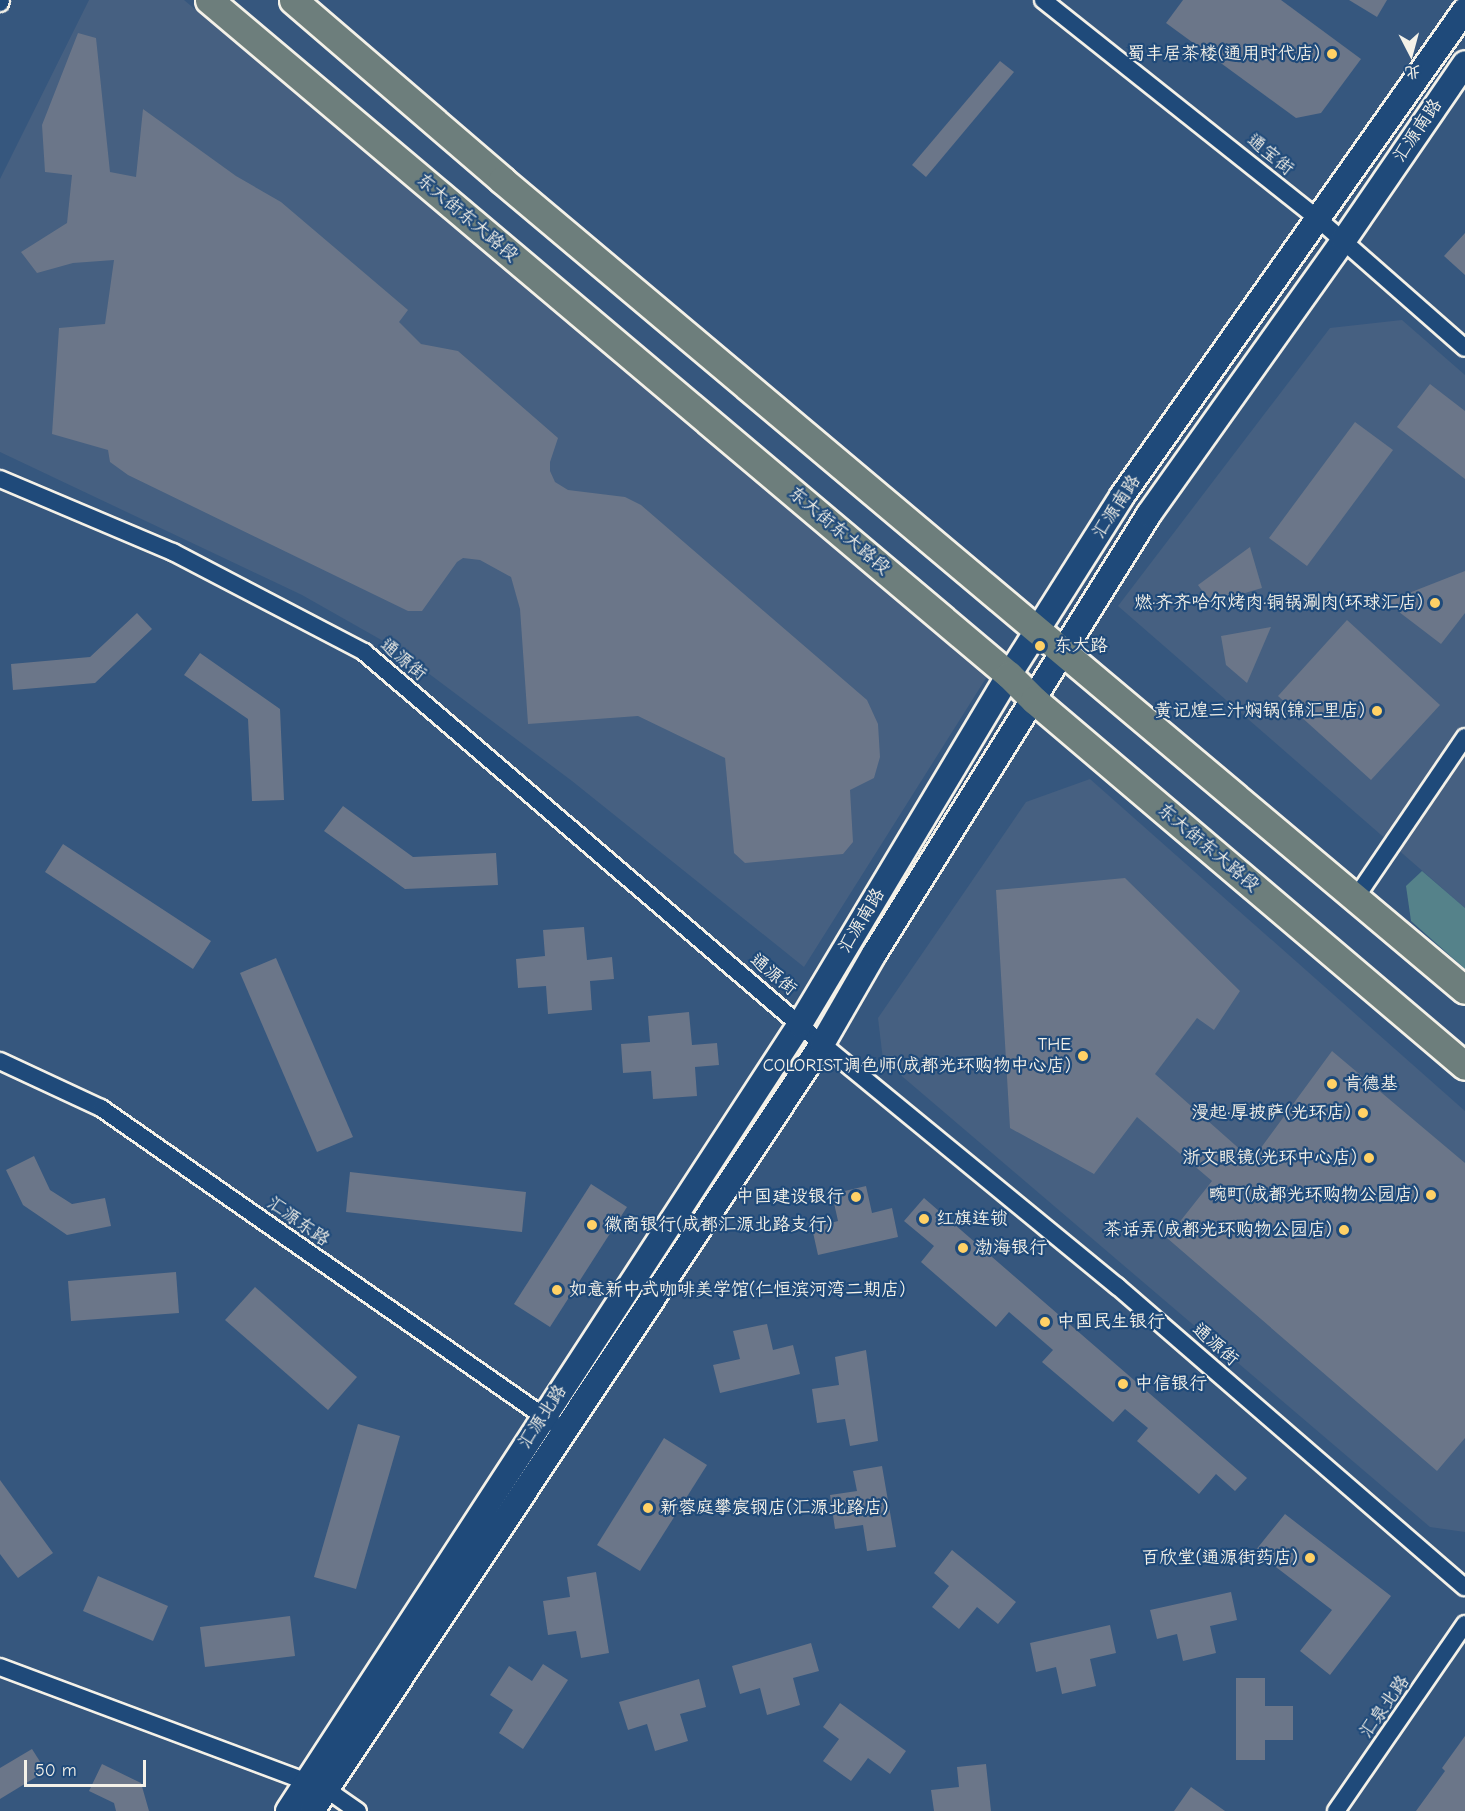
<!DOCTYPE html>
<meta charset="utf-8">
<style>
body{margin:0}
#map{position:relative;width:1465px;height:1811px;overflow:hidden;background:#36577e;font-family:"Comic Neue","LXGW WenKai TC",sans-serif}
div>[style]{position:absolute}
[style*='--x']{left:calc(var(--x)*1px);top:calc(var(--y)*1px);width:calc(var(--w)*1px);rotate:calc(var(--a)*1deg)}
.built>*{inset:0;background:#466081}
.green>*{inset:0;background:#55828a}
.building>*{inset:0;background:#6b7689}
.roads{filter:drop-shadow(2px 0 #f4f1e8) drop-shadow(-2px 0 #f4f1e8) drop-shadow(0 2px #f4f1e8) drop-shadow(0 -2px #f4f1e8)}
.street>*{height:16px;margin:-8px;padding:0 8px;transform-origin:8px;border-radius:8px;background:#1f4a7a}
.secondary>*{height:24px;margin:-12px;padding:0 12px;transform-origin:12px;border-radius:12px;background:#1f4a7a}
.primary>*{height:27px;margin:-13.5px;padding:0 13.5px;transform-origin:13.5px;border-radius:13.5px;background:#6d7e7c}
.dots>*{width:16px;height:16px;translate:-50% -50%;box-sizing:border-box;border:3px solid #1f4a7a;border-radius:50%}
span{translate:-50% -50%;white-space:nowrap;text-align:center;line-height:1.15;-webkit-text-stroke:4.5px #1f4a7a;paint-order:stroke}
.poi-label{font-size:18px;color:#f4f1e8}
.right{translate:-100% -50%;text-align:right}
.left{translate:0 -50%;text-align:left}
.street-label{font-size:18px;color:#f4f1e8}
.north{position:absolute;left:1381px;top:24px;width:60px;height:60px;-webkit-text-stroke:4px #1f4a7a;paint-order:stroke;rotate:174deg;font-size:16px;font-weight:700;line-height:24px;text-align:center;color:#f4f1e8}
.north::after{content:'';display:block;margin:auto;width:21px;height:27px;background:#f4f1e8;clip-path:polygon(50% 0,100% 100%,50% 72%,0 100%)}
.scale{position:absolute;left:24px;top:1760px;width:122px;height:27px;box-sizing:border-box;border:3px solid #f4f1e8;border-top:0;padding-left:8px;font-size:18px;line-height:21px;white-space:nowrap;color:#f4f1e8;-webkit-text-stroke:4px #1f4a7a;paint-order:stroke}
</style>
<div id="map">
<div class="built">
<i style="clip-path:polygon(89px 0,184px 0,988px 675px,804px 967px,572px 781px,392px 646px,302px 595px,0 452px,0 179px)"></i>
<i style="clip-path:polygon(1402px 320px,1465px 375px,1465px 908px,1118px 606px,1330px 328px)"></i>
<i style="clip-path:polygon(1090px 779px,1465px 1111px,1465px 1532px,1430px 1527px,883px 1060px,878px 1018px,1026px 802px)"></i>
</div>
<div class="green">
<i style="clip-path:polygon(1422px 871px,1465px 908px,1465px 969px,1411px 921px,1406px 886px)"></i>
</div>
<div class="building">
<i style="clip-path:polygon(1183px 0,1281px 0,1361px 59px,1321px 113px,1296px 118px,1166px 23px)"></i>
<i style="clip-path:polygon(1349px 0,1387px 0,1377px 17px)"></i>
<i style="clip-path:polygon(78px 33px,96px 38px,110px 172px,136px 177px,143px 109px,236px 176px,281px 202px,408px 310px,399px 322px,421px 344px,458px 351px,558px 438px,550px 462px,550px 471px,555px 482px,568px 490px,625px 497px,641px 505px,867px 700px,878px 724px,880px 757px,874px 778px,850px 790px,853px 842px,843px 854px,745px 863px,734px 853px,725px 758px,638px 716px,528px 724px,520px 609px,511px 577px,480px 560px,463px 558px,457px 562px,422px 611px,408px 611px,128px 475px,110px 462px,108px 450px,52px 434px,59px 328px,105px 324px,114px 260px,73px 263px,37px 273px,21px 252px,67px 223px,72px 175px,45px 172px,42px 125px)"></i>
<i style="clip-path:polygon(1000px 61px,1014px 72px,926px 177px,912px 165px)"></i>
<i style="clip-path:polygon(1465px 233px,1465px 275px,1444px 256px)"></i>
<i style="clip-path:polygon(1430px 384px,1465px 411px,1465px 479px,1397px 427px)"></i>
<i style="clip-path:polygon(1355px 422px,1393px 450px,1307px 566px,1269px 538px)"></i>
<i style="clip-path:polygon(1250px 547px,1262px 588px,1211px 603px,1198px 585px)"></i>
<i style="clip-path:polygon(1465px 571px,1465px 613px,1441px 644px,1386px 602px)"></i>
<i style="clip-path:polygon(137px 613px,152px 629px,95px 683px,13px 690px,11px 664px,90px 657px)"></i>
<i style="clip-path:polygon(1347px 620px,1440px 705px,1371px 780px,1278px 696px)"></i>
<i style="clip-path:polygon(1271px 627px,1247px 683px,1226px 665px,1221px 636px)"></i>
<i style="clip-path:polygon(200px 653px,280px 709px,284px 800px,252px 801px,248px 719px,184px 675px)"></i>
<i style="clip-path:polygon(343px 806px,413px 857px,496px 853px,498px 885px,405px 889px,324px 831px)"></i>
<i style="clip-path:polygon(63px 844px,211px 941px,193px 969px,45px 872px)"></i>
<i style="clip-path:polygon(1125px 878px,1240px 991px,1214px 1030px,1197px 1018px,1155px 1074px,1252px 1160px,1332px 1051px,1465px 1163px,1465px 1438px,1437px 1471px,1167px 1238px,1212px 1181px,1137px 1117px,1094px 1174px,1010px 1128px,996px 890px)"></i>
<i style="clip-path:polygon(584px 927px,587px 960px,612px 957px,614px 979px,590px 981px,592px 1010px,548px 1014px,546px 986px,518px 988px,516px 959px,545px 956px,543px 930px)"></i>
<i style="clip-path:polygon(276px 958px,353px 1137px,317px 1152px,240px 973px)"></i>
<i style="clip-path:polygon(689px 1012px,692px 1045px,717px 1043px,719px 1065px,695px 1067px,697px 1096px,653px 1099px,651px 1071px,623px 1073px,621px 1044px,650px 1042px,648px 1016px)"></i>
<i style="clip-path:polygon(34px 1156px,50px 1190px,72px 1204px,105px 1198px,111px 1226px,67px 1235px,23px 1205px,6px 1170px)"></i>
<i style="clip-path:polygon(350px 1172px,526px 1192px,522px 1232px,346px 1212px)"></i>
<i style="clip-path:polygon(591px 1184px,627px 1207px,550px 1327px,514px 1304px)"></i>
<i style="clip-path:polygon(866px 1186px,872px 1213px,892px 1208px,898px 1237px,818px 1255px,812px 1228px,838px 1221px,832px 1194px)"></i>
<i style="clip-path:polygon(924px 1198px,1247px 1478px,1235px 1491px,1216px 1474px,1199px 1494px,1137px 1441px,1148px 1428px,1125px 1409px,1113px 1422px,1042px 1362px,1053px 1350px,1009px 1312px,996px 1327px,921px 1262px,934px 1246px,904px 1221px)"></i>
<i style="clip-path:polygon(176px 1272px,179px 1313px,71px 1321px,68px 1281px)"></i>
<i style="clip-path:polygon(255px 1287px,357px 1377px,328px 1410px,225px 1320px)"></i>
<i style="clip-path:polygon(767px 1324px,773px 1350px,793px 1345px,800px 1374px,720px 1393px,713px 1365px,740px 1359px,733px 1331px)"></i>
<i style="clip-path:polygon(866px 1350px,878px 1441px,850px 1446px,845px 1419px,817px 1423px,812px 1389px,839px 1385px,835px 1357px)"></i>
<i style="clip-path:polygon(358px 1424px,400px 1436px,356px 1589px,314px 1577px)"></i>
<i style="clip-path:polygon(664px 1438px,707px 1465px,640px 1571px,597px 1545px)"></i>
<i style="clip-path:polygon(882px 1466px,896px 1547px,867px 1551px,863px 1525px,835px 1529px,830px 1495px,857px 1491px,853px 1471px)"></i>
<i style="clip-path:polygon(0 1480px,53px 1553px,18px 1578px,0 1554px)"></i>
<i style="clip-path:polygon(1285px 1514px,1391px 1596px,1330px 1675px,1300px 1651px,1332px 1610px,1255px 1551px)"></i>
<i style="clip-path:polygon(952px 1550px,1016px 1602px,998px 1624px,977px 1607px,959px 1629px,932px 1607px,949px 1586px,934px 1573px)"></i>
<i style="clip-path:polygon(596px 1572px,609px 1653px,581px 1658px,576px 1631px,548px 1635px,543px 1601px,570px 1597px,567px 1577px)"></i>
<i style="clip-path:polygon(98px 1576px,168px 1606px,153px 1641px,83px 1611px)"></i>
<i style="clip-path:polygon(1231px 1592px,1237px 1620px,1210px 1626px,1216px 1653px,1183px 1661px,1177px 1634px,1157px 1639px,1150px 1610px)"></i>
<i style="clip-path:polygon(290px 1616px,295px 1656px,205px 1667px,200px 1627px)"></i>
<i style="clip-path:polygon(1110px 1625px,1116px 1653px,1090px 1659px,1096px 1686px,1062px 1694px,1056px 1667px,1036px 1672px,1030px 1643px)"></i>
<i style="clip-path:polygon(811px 1643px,819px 1671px,793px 1678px,800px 1705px,767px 1715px,760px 1688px,740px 1694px,732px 1666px)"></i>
<i style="clip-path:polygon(543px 1664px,568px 1680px,523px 1749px,499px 1733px,513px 1710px,490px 1695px,509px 1666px,532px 1681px)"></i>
<i style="clip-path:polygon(1236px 1678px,1265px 1678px,1265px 1706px,1293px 1706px,1293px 1740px,1265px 1740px,1265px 1760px,1236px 1760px)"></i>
<i style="clip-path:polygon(699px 1679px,706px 1707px,680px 1714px,688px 1741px,655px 1751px,647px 1724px,628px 1730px,619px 1702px)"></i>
<i style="clip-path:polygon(840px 1703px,906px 1751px,890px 1774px,868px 1758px,851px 1781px,823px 1761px,839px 1739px,823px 1727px)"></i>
<i style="clip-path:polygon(1465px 1736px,1465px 1811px,1416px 1811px,1445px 1771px,1442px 1768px)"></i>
<i style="clip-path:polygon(32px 1749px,46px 1771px,0 1799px,0 1768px)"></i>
<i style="clip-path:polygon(102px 1764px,141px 1783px,149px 1811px,116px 1811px,114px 1803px,89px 1791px)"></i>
<i style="clip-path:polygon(986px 1764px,991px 1811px,934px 1811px,931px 1790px,959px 1787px,957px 1767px)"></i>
<i style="clip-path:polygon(1191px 1787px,1225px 1811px,1174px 1811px)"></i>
</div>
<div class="roads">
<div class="street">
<i style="--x:1043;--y:0;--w:349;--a:38.5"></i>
<i style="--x:1316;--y:217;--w:198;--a:41.3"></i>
<i style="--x:0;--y:3;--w:3;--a:-72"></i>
<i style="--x:0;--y:479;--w:188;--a:22.9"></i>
<i style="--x:173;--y:552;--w:216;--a:27.6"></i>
<i style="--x:364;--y:652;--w:603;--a:40.56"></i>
<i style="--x:822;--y:1044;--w:382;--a:39.4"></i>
<i style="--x:1117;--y:1286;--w:460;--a:40.9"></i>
<i style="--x:1357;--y:896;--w:192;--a:-55.8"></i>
<i style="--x:0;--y:1061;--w:111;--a:25"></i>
<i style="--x:101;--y:1108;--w:551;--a:34.87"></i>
<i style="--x:0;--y:1667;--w:348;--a:20.5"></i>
<i style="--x:326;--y:1789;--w:39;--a:35"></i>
<i style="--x:1336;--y:1811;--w:227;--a:-55.4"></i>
</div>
<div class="secondary">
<i style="--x:288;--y:1811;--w:939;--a:-56.95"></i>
<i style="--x:800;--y:1024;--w:407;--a:-59.1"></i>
<i style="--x:1009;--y:675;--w:212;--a:-57.7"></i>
<i style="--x:1122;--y:496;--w:595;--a:-54.79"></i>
<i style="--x:312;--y:1811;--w:921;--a:-56.38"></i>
<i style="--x:822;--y:1044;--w:104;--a:-60"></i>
<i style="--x:874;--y:954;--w:519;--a:-57.99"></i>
<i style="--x:1149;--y:514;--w:336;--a:-54.6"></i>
<i style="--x:1344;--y:240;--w:214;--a:-55.6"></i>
</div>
<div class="primary">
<i style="--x:209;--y:0;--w:1047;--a:40.16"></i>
<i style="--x:1009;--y:675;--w:35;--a:45"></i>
<i style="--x:1034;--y:700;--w:565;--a:40.34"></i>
<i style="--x:293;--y:0;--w:276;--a:40.7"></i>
<i style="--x:502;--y:180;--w:1258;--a:40.07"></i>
</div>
</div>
<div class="dots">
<i style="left:1332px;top:54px;background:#ffd166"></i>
<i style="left:1435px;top:603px;background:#ffd166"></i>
<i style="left:1040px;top:646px;background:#ffd166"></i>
<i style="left:1377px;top:711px;background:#ffd166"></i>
<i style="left:1083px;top:1056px;background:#ffd166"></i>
<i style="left:1332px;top:1084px;background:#ffd166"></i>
<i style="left:1363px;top:1113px;background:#ffd166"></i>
<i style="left:1369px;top:1158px;background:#ffd166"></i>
<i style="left:1431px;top:1195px;background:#ffd166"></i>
<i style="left:856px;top:1197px;background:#ffd166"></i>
<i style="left:924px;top:1219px;background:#ffd166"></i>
<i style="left:592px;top:1225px;background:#ffd166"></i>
<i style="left:1344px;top:1230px;background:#ffd166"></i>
<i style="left:963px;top:1248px;background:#ffd166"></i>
<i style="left:557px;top:1290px;background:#ffd166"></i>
<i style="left:1045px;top:1322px;background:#ffd166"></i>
<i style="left:1123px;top:1384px;background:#ffd166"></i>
<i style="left:648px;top:1508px;background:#ffd166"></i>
<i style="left:1310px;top:1558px;background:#ffd166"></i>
</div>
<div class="poi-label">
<span class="right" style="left:1320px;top:54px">蜀丰居茶楼(通用时代店)</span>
<span class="right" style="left:1423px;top:603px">燃·齐齐哈尔烤肉·铜锅涮肉(环球汇店)</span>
<span class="left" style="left:1054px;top:646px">东大路</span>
<span class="right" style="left:1365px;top:711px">黄记煌三汁焖锅(锦汇里店)</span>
<span class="right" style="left:1071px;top:1056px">THE<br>COLORIST调色师(成都光环购物中心店)</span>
<span class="left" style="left:1344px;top:1084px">肯德基</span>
<span class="right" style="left:1351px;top:1113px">漫起·厚披萨(光环店)</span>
<span class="right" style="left:1357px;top:1158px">浙文眼镜(光环中心店)</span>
<span class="right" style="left:1419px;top:1195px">畹町(成都光环购物公园店)</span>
<span class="right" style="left:844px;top:1197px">中国建设银行</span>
<span class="left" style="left:936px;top:1219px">红旗连锁</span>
<span class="left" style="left:604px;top:1225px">徽商银行(成都汇源北路支行)</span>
<span class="right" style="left:1332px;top:1230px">茶话弄(成都光环购物公园店)</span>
<span class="left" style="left:975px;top:1248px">渤海银行</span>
<span class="left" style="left:569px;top:1290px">如意新中式咖啡美学馆(仁恒滨河湾二期店)</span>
<span class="left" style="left:1057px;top:1322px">中国民生银行</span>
<span class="left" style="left:1135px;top:1384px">中信银行</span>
<span class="left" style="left:660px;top:1508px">新蓉庭攀宸钢店(汇源北路店)</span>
<span class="right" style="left:1298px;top:1558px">百欣堂(通源街药店)</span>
</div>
<div class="street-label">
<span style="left:1418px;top:131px;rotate:-56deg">汇源南路</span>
<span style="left:1270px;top:155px;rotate:39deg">通宝街</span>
<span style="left:467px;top:218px;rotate:40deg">东大街东大路段</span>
<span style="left:1117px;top:507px;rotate:-57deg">汇源南路</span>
<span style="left:839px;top:531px;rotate:40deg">东大街东大路段</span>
<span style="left:403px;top:660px;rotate:40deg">通源街</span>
<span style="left:1208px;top:848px;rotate:40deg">东大街东大路段</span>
<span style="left:862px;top:921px;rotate:-59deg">汇源南路</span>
<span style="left:773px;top:975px;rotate:40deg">通源街</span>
<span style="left:298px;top:1222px;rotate:35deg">汇源东路</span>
<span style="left:1215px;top:1345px;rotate:41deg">通源街</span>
<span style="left:543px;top:1417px;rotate:-57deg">汇源北路</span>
<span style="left:1385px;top:1707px;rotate:-55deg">汇泉北路</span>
</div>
<div class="north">北</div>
<div class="scale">50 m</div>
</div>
